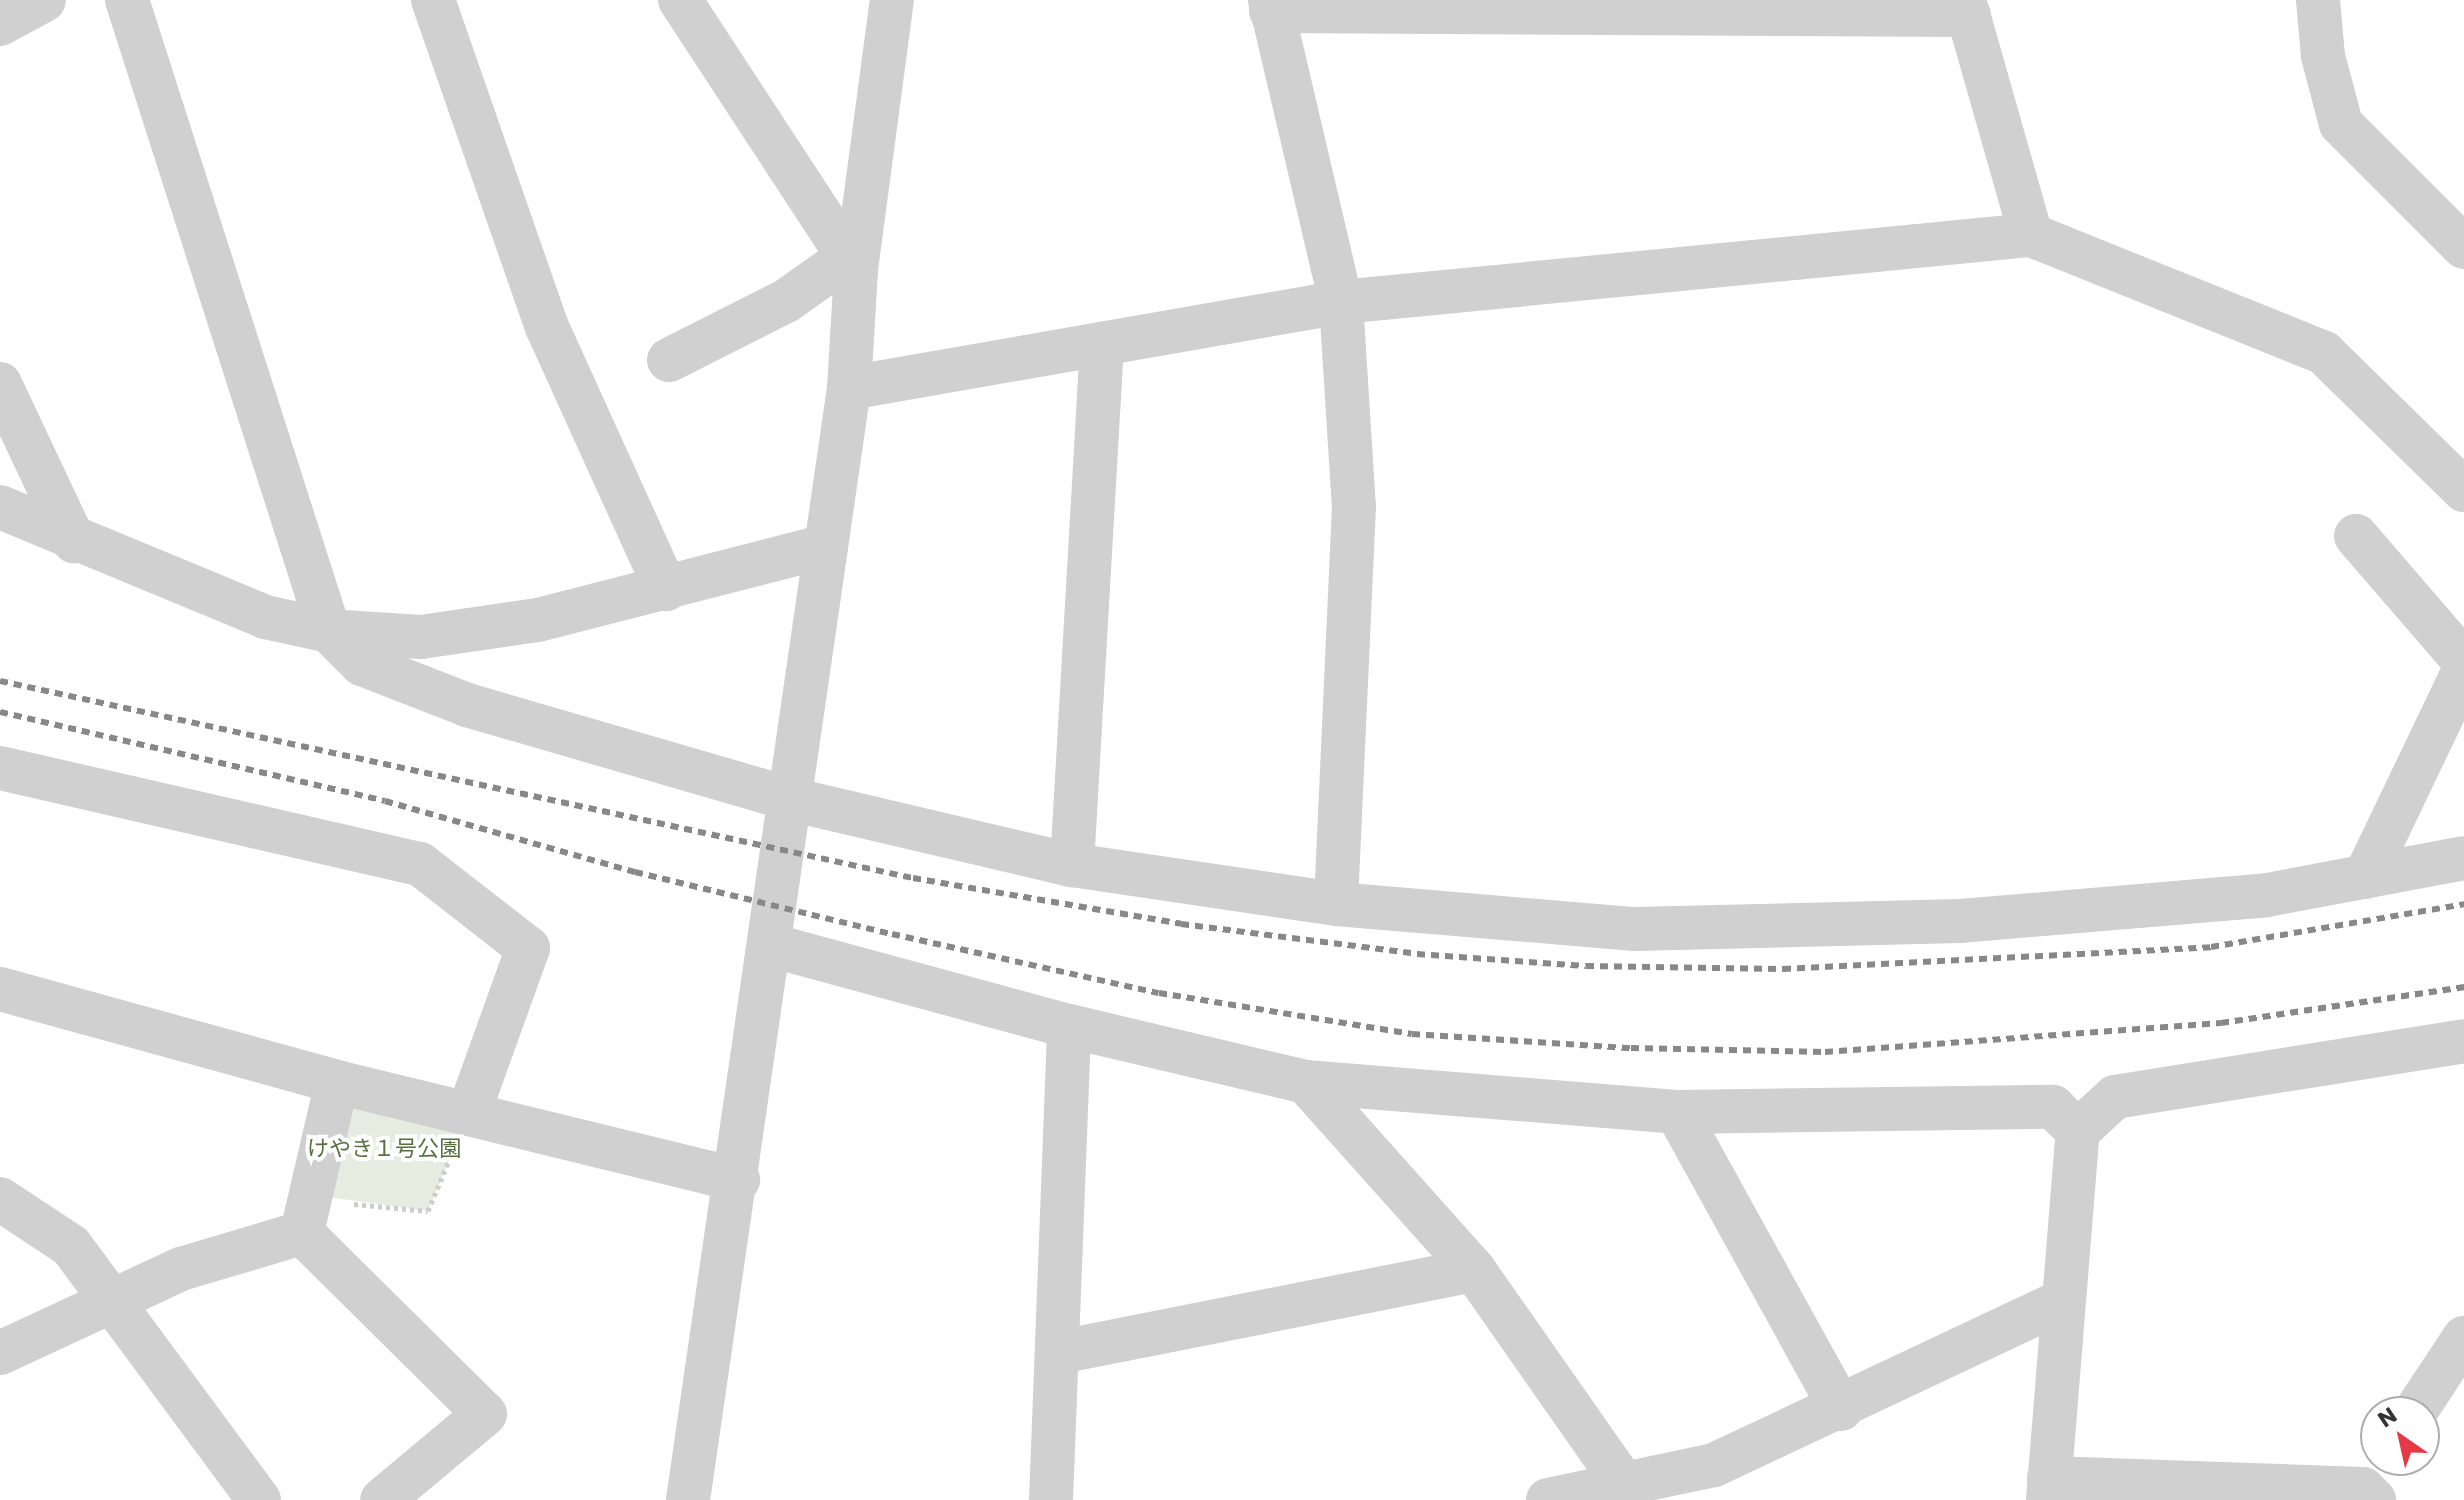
<!DOCTYPE html>
<meta charset="utf-8">
<style>
body{margin:0}
#map{position:relative;width:2464px;height:1500px;overflow:hidden;background:#fff;font-family:Poppins,"Noto Sans JP",sans-serif}
div>[style]{position:absolute}
[style*='--x']{left:calc(var(--x)*1px);top:calc(var(--y)*1px);width:calc(var(--w)*1px);rotate:calc(var(--a)*1deg)}
.green>*{inset:0;background:#e6ecdf}
.path>*{height:5px;margin-top:-2.5px;transform-origin:0;background:repeating-linear-gradient(90deg,#cdcdcd 0 4px,transparent 0 8px)}
.minor>*{height:44px;margin:-22px;padding:0 22px;transform-origin:22px;border-radius:22px;background:#d0d0d0}
.rail>*{height:6px;margin-top:-3px;transform-origin:0;background:repeating-linear-gradient(90deg,#888 0 8px,transparent 0 14px)}
span{translate:-50% -50%;white-space:nowrap;text-align:center;line-height:1.15;-webkit-text-stroke:8px #fff;paint-order:stroke}
.park-label{font-size:22px;color:#56703f}
.north{position:absolute;left:2360px;top:1396px;width:80px;height:80px;box-sizing:border-box;background:#fff;border:2px solid #adadad;border-radius:50%;rotate:326deg;font-size:22px;font-weight:700;line-height:32px;text-align:center;color:#333}
.north::after{content:'';display:block;margin:auto;width:28px;height:36px;background:#e63946;clip-path:polygon(50% 0,100% 100%,50% 72%,0 100%)}
</style>
<div id="map">
<div class="green">
<i style="clip-path:polygon(337px 1082px,469px 1112px,428px 1211px,314px 1195px)"></i>
</div>
<div class="path">
<i style="--x:354;--y:1204;--w:74;--a:5.4"></i>
<i style="--x:428;--y:1211;--w:63;--a:-67.5"></i>
</div>
<div class="minor">
<i style="--x:127;--y:0;--w:663;--a:72.25"></i>
<i style="--x:329;--y:631;--w:47;--a:45"></i>
<i style="--x:362;--y:664;--w:113;--a:21.3"></i>
<i style="--x:467;--y:705;--w:336;--a:16.2"></i>
<i style="--x:790;--y:799;--w:290;--a:13.2"></i>
<i style="--x:1072;--y:865;--w:267;--a:8.4"></i>
<i style="--x:1336;--y:904;--w:300;--a:4.8"></i>
<i style="--x:1635;--y:929;--w:325;--a:-1.4"></i>
<i style="--x:1960;--y:921;--w:308;--a:-4.8"></i>
<i style="--x:2267;--y:895;--w:200;--a:-10.6"></i>
<i style="--x:433;--y:0;--w:346;--a:70.8"></i>
<i style="--x:547;--y:327;--w:288;--a:65.6"></i>
<i style="--x:680;--y:0;--w:321;--a:56.8"></i>
<i style="--x:1270;--y:0;--w:310;--a:76.8"></i>
<i style="--x:1341;--y:302;--w:204;--a:86.4"></i>
<i style="--x:1354;--y:506;--w:398;--a:92.6"></i>
<i style="--x:1964;--y:0;--w:244;--a:74.1"></i>
<i style="--x:2031;--y:235;--w:316;--a:21.9"></i>
<i style="--x:2324;--y:353;--w:196;--a:44.4"></i>
<i style="--x:2318;--y:0;--w:56;--a:84.9"></i>
<i style="--x:2323;--y:56;--w:70;--a:75.2"></i>
<i style="--x:2341;--y:124;--w:174;--a:45"></i>
<i style="--x:1271;--y:11;--w:698;--a:0.33"></i>
<i style="--x:0;--y:24;--w:50;--a:-28.6"></i>
<i style="--x:669;--y:360;--w:131;--a:-26.8"></i>
<i style="--x:786;--y:301;--w:76;--a:-35.4"></i>
<i style="--x:0;--y:384;--w:174;--a:64.8"></i>
<i style="--x:849;--y:388;--w:499;--a:-9.9"></i>
<i style="--x:1341;--y:302;--w:693;--a:-5.55"></i>
<i style="--x:0;--y:507;--w:287;--a:22.5"></i>
<i style="--x:265;--y:617;--w:66;--a:12.3"></i>
<i style="--x:329;--y:631;--w:92;--a:3.7"></i>
<i style="--x:421;--y:637;--w:118;--a:-8.3"></i>
<i style="--x:538;--y:620;--w:297;--a:-14.4"></i>
<i style="--x:2356;--y:536;--w:165;--a:49.2"></i>
<i style="--x:0;--y:768;--w:431;--a:12.9"></i>
<i style="--x:420;--y:864;--w:137;--a:37.9"></i>
<i style="--x:528;--y:948;--w:174;--a:109.8"></i>
<i style="--x:1072;--y:865;--w:522;--a:-86.7"></i>
<i style="--x:2365;--y:877;--w:229;--a:-64.4"></i>
<i style="--x:770;--y:945;--w:310;--a:15.2"></i>
<i style="--x:1069;--y:1026;--w:244;--a:13.3"></i>
<i style="--x:1306;--y:1082;--w:372;--a:4.6"></i>
<i style="--x:0;--y:989;--w:350;--a:15.4"></i>
<i style="--x:337;--y:1082;--w:413;--a:13.7"></i>
<i style="--x:337;--y:1082;--w:155;--a:103.1"></i>
<i style="--x:302;--y:1233;--w:257;--a:44.7"></i>
<i style="--x:485;--y:1414;--w:134;--a:140.1"></i>
<i style="--x:1306;--y:1082;--w:252;--a:48.2"></i>
<i style="--x:1474;--y:1270;--w:258;--a:55"></i>
<i style="--x:0;--y:1199;--w:85;--a:33.5"></i>
<i style="--x:71;--y:1246;--w:316;--a:53.5"></i>
<i style="--x:1060;--y:1352;--w:422;--a:-11.2"></i>
<i style="--x:0;--y:1353;--w:200;--a:-24.9"></i>
<i style="--x:181;--y:1269;--w:126;--a:-16.6"></i>
<i style="--x:1841;--y:1409;--w:339;--a:-118.9"></i>
<i style="--x:1677;--y:1112;--w:376;--a:-0.8"></i>
<i style="--x:2053;--y:1107;--w:35;--a:44"></i>
<i style="--x:2415;--y:1412;--w:89;--a:-56.5"></i>
<i style="--x:2049;--y:1478;--w:314;--a:2"></i>
<i style="--x:2363;--y:1489;--w:16;--a:45"></i>
<i style="--x:688;--y:1500;--w:1124;--a:-81.76"></i>
<i style="--x:849;--y:388;--w:119;--a:-86.6"></i>
<i style="--x:856;--y:269;--w:271;--a:-82.4"></i>
<i style="--x:1051;--y:1500;--w:474;--a:-87.8"></i>
<i style="--x:1548;--y:1500;--w:170;--a:-11.9"></i>
<i style="--x:1714;--y:1465;--w:385;--a:-25.2"></i>
<i style="--x:2048;--y:1500;--w:370;--a:-85.4"></i>
<i style="--x:2078;--y:1131;--w:50;--a:-42.6"></i>
<i style="--x:2115;--y:1097;--w:353;--a:-9.1"></i>
</div>
<div class="rail">
<i style="--x:0;--y:681;--w:934;--a:12.18"></i>
<i style="--x:913;--y:878;--w:272;--a:9.7"></i>
<i style="--x:1181;--y:924;--w:238;--a:7.2"></i>
<i style="--x:1417;--y:954;--w:169;--a:4.1"></i>
<i style="--x:1586;--y:966;--w:197;--a:0.9"></i>
<i style="--x:1783;--y:969;--w:429;--a:-2.9"></i>
<i style="--x:2211;--y:947;--w:257;--a:-9.6"></i>
<i style="--x:0;--y:712;--w:395;--a:13"></i>
<i style="--x:385;--y:801;--w:260;--a:15.9"></i>
<i style="--x:635;--y:872;--w:264;--a:13.6"></i>
<i style="--x:892;--y:934;--w:273;--a:12.5"></i>
<i style="--x:1159;--y:993;--w:256;--a:9.2"></i>
<i style="--x:1412;--y:1034;--w:219;--a:3.7"></i>
<i style="--x:1631;--y:1048;--w:194;--a:1.2"></i>
<i style="--x:1825;--y:1052;--w:397;--a:-4.2"></i>
<i style="--x:2221;--y:1023;--w:246;--a:-8.4"></i>
</div>
<div class="park-label">
<span style="left:384px;top:1149px">けやき１号公園</span>
</div>
<div class="north">N</div>
</div>
